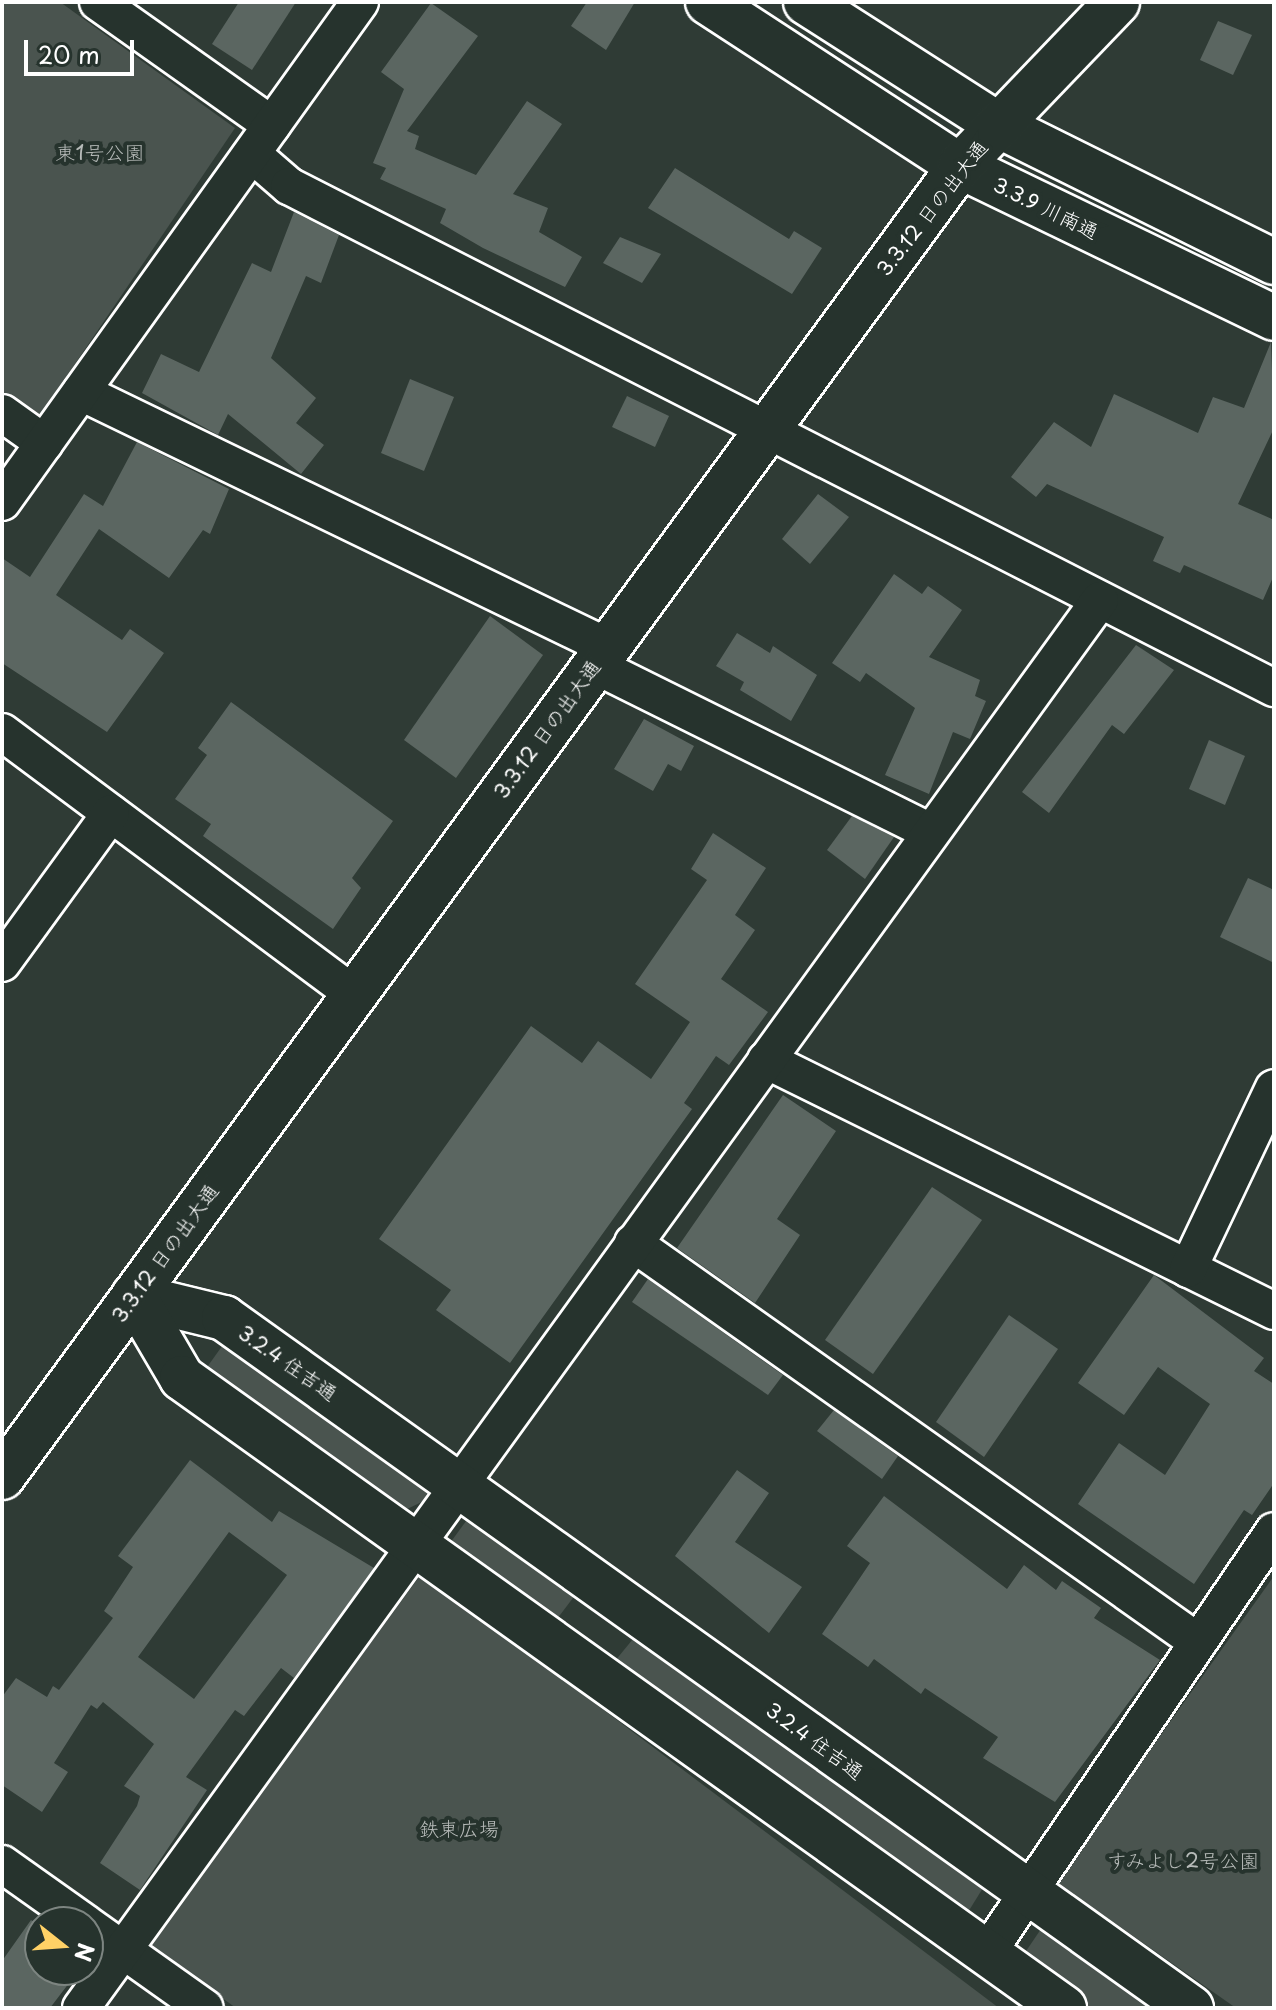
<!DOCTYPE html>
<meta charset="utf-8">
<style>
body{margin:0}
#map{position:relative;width:1276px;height:2010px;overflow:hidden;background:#2f3b35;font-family:"Playpen Sans","Klee One",sans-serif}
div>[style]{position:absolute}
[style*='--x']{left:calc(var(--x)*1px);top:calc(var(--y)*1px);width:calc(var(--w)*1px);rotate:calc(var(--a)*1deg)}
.green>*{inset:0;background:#4a544f}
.building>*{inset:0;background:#5b6661}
.roads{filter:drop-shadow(2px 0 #fff) drop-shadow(-2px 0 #fff) drop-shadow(0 2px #fff) drop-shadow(0 -2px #fff)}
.minor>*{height:36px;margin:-18px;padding:0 18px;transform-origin:18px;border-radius:18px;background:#26332d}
.tertiary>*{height:44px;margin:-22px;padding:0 22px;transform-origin:22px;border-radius:22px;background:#26332d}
span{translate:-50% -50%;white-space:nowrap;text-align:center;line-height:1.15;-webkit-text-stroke:8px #26332d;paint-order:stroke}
.park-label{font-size:20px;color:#b7bbb9}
.street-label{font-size:20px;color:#fff}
.frame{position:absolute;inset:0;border:4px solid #fff;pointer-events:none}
.north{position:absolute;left:24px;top:1906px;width:80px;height:80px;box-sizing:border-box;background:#26332d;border:2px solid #7d8581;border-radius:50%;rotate:107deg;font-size:22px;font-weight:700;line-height:32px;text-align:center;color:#fff}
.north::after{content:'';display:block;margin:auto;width:28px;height:36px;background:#ffd166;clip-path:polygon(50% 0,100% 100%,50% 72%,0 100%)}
.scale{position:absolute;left:24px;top:40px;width:110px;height:36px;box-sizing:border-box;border:4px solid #fff;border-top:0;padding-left:10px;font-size:24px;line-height:28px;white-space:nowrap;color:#fff;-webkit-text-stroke:6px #26332d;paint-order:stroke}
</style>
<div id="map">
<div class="green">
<i style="clip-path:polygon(2px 2px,60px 2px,235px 128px,39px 417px,2px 392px)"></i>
<i style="clip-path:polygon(225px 1342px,428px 1485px,426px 1500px,407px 1509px,390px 1502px,205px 1370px)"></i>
<i style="clip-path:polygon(472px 1513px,579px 1590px,557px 1619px,450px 1543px)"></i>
<i style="clip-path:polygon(422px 1573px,999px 2008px,236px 2008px,149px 1945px)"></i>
<i style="clip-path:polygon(1274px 1576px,1274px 2008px,1236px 2008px,1056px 1882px)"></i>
<i style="clip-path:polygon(637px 1634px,986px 1883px,965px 1917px,615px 1661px)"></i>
<i style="clip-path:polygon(1041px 1929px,1070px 1948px,1157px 2008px,1088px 2008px,1020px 1960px)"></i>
</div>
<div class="building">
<i style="clip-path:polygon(239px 2px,296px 2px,252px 70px,212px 44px)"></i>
<i style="clip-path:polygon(587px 2px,635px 2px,606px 50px,571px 26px)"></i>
<i style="clip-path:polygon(431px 3px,478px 36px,407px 131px,419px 136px,415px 149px,476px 175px,527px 101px,562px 124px,513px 194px,548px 208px,539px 232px,582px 257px,565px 287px,483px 248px,440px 223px,446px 209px,380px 179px,386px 168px,373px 163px,404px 89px,381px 72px)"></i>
<i style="clip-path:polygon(1218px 21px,1252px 35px,1233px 75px,1200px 60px)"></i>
<i style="clip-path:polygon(675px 168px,789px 239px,794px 231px,822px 248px,792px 294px,648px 208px)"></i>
<i style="clip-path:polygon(294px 212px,339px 235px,321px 283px,306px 276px,271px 358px,316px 398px,296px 423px,324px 445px,301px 474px,228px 414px,218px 435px,142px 393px,161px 354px,199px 372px,252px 263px,271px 272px)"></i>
<i style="clip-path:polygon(620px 237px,661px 254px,642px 283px,603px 263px)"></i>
<i style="clip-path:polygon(1271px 342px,1274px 428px,1238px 504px,1274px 520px,1274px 575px,1263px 600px,1184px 565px,1180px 573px,1153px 561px,1164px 537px,1047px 484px,1036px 497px,1011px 477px,1054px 422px,1091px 447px,1114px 394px,1198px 433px,1213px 397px,1244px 408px)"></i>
<i style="clip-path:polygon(410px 379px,454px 397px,424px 471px,381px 453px)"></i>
<i style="clip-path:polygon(627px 396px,669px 416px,655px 447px,612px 427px)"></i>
<i style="clip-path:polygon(137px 442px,229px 489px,210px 534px,203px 530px,169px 578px,99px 529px,56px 595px,122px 640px,130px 629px,164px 653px,107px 732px,2px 663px,2px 558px,30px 577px,84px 494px,103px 506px)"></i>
<i style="clip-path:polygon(818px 494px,849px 517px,810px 564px,782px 539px)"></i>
<i style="clip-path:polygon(894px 574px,922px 594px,928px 586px,962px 610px,929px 657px,980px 680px,975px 696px,986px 701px,970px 739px,953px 732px,929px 794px,885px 775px,915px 708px,866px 673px,860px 682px,832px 663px)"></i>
<i style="clip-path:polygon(490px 616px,543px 655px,456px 778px,404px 740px)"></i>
<i style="clip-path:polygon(737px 633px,770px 653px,773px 646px,817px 675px,791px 721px,740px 690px,744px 682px,716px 666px)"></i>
<i style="clip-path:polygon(1136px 645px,1174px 670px,1124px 734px,1112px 725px,1049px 813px,1022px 792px)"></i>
<i style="clip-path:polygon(231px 702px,393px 821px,352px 878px,361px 888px,333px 929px,203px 836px,211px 824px,175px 799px,207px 755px,198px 748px)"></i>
<i style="clip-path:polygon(644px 719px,694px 746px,681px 771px,668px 764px,653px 791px,614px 769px)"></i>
<i style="clip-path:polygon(1209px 740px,1245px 756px,1225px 805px,1189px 789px)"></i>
<i style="clip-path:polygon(852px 816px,894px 837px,865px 879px,827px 850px)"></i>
<i style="clip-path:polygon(713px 833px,766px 868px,735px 915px,755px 930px,721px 979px,768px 1012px,729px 1065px,716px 1056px,684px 1103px,692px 1109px,510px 1363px,436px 1310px,451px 1290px,379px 1239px,531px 1026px,582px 1063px,598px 1041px,651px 1079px,690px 1022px,635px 984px,707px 880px,691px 869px)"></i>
<i style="clip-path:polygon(1248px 878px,1274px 890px,1274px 963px,1220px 937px)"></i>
<i style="clip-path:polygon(783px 1095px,836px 1131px,777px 1219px,800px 1235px,755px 1303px,677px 1248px)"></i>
<i style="clip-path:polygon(932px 1187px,982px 1220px,873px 1374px,825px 1340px)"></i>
<i style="clip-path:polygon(1154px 1275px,1264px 1358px,1254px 1371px,1274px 1384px,1274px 1483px,1252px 1515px,1244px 1510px,1194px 1584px,1078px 1504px,1119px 1443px,1165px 1475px,1210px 1404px,1158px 1367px,1124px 1415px,1078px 1383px)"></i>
<i style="clip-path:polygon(648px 1279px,783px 1375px,768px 1395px,632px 1302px)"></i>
<i style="clip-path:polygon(1009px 1315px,1058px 1349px,984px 1457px,936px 1422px)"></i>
<i style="clip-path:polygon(834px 1410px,898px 1456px,882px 1479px,817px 1431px)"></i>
<i style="clip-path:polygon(evenodd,190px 1460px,272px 1522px,279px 1511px,374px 1568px,294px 1678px,281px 1668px,244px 1716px,235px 1710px,186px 1777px,207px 1790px,140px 1890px,100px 1863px,137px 1806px,140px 1796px,124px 1786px,154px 1744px,103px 1702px,97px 1709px,91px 1705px,54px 1763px,68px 1772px,42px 1812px,2px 1785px,2px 1697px,16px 1678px,47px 1697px,53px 1686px,59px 1690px,113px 1618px,104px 1611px,133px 1567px,118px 1556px,190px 1460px,229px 1532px,287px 1575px,194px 1699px,138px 1657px,229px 1532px)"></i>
<i style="clip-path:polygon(737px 1470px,769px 1493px,735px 1542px,802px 1587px,769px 1633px,675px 1556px)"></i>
<i style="clip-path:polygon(884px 1496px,1007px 1589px,1024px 1565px,1056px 1590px,1062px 1581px,1101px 1608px,1094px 1618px,1160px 1660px,1055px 1802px,983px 1758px,998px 1737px,925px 1688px,921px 1694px,874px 1659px,868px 1667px,822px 1634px,870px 1563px,847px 1546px)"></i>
<i style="clip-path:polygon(31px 1920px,40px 1927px,40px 1970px,79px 1970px,50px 2008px,2px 2008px,2px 1961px)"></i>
</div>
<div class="roads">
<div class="minor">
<i style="--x:98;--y:2;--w:213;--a:35.3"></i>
<i style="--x:252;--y:154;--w:49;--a:40.9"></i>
<i style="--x:289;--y:186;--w:1106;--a:27.01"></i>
<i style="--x:81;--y:392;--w:585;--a:25.82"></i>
<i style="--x:2;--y:413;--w:52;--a:35.5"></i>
<i style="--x:2;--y:502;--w:615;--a:-54.4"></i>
<i style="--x:594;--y:665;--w:376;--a:26.4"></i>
<i style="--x:2;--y:732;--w:439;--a:36.7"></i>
<i style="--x:2;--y:963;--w:185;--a:-54"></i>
<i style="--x:766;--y:1060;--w:567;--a:26.29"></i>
<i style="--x:633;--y:1243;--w:692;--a:35.23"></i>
<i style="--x:1188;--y:1269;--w:200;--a:-64.6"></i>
<i style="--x:2;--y:1864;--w:100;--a:35.3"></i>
<i style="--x:88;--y:1925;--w:143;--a:35.4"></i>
<i style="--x:987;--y:1953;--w:510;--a:-55.78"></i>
<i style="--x:81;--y:2008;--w:1738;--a:-54.11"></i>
</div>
<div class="tertiary">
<i style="--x:708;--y:2;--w:301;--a:33.1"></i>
<i style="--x:960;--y:166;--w:349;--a:25.8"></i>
<i style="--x:806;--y:2;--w:228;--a:32.6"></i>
<i style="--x:998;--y:125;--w:308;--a:26.4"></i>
<i style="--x:134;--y:1296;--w:93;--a:13.7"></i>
<i style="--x:224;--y:1318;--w:1188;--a:35.51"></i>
<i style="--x:134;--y:1296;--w:95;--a:59.7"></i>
<i style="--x:182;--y:1378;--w:1084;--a:35.54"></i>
<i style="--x:2;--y:1477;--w:1624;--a:-53.84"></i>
<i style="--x:960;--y:166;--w:227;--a:-46.2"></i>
</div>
</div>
<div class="park-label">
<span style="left:100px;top:152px">東1号公園</span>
<span style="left:459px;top:1828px">鉄東広場</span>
<span style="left:1183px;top:1860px">すみよし2号公園</span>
</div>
<div class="street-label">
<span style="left:932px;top:208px;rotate:-52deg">3.3.12 日の出大通</span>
<span style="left:1046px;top:208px;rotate:26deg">3.3.9 川南通</span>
<span style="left:547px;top:729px;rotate:-54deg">3.3.12 日の出大通</span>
<span style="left:165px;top:1253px;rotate:-54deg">3.3.12 日の出大通</span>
<span style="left:288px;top:1363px;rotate:35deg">3.2.4 住吉通</span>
<span style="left:815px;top:1741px;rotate:36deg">3.2.4 住吉通</span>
</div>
<div class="frame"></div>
<div class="north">N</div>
<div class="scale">20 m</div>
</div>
